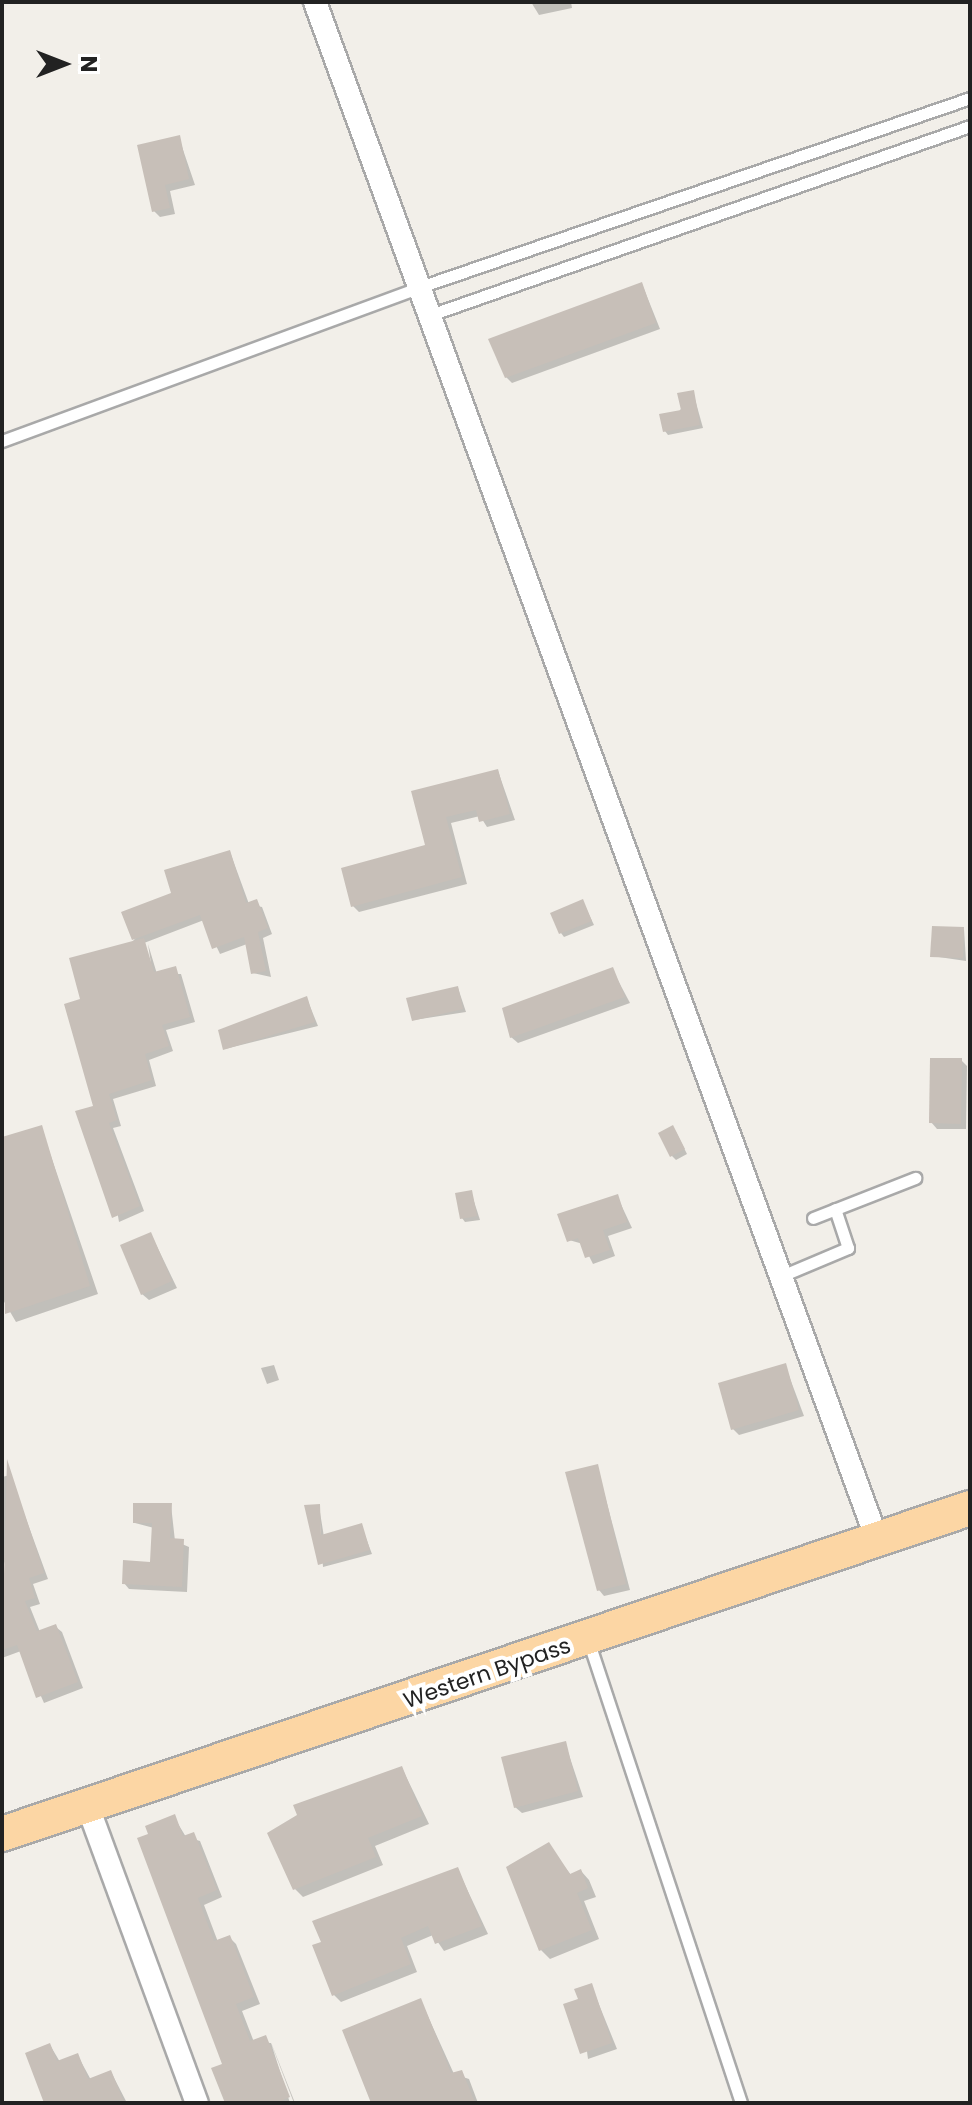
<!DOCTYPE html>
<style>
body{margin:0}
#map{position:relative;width:972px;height:2105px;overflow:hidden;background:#f2efe9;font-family:Poppins,sans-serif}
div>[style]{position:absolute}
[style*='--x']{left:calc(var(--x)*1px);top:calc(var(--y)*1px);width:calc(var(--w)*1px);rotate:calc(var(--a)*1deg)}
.shadow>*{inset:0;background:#0003}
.building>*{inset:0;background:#c7bfb8}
.roads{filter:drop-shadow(2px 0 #a9a9a9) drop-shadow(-2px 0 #a9a9a9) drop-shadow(0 2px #a9a9a9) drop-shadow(0 -2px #a9a9a9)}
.lane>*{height:11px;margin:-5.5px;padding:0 5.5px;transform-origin:5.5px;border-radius:5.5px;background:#fff}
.street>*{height:22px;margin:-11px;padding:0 11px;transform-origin:11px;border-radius:11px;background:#fff}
.primary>*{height:34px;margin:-17px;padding:0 17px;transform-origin:17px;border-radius:17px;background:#fcd6a4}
span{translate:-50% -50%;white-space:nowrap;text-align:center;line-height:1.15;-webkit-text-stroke:8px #fff;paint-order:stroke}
.street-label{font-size:22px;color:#222}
.frame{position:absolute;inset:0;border:4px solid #222;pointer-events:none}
.north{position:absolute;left:24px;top:24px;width:80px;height:80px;-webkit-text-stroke:6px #fff;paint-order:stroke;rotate:90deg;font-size:22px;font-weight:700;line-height:32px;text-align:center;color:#222}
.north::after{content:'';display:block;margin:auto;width:28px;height:36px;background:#222;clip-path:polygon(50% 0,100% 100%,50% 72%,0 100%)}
</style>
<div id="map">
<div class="shadow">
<i style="clip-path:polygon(531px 2px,571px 2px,572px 8px,539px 15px)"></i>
<i style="clip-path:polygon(179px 138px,195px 185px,170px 191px,175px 214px,160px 217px,154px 211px)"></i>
<i style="clip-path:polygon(642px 284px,660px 329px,512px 383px,506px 377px)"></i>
<i style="clip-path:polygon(693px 392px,703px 428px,668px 435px,665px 431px)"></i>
<i style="clip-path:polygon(498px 771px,515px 820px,487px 827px,480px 816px,451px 823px,467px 884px,359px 912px,353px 906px,428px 847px,414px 793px)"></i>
<i style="clip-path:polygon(230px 852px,249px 904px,262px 907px,272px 934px,263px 938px,271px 977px,253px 973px,247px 944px,220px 954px,204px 920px,144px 943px,154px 983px,148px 944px,157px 974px,181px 974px,195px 1022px,166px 1030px,173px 1051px,149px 1060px,156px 1086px,113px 1099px,121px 1126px,113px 1128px,144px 1211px,119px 1222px,82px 1001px,173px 894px)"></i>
<i style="clip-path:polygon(583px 902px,594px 925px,564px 937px,561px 933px)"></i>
<i style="clip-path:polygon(964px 929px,966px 961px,932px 956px)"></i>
<i style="clip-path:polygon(612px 969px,630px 1003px,518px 1043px,511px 1037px)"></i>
<i style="clip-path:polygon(458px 988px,466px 1012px,414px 1020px)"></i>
<i style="clip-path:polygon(307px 999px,318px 1026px,225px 1049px,221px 1032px)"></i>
<i style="clip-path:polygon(961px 1060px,967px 1066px,966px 1129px,937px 1129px,931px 1122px)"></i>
<i style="clip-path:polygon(41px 1127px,98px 1294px,16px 1322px,2px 1298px,2px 1165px,24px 1157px)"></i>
<i style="clip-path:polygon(676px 1132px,687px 1154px,676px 1160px,672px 1156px)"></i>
<i style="clip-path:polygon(471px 1192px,480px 1220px,465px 1222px,462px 1218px)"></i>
<i style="clip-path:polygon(617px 1196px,632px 1228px,608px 1236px,615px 1256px,593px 1264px,583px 1244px,569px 1240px)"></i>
<i style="clip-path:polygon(151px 1234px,177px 1288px,149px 1300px,142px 1294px)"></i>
<i style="clip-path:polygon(274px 1365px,279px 1380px,267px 1384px,261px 1368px)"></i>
<i style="clip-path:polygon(785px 1365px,804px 1416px,739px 1435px,733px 1429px)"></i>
<i style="clip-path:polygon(597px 1466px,630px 1590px,604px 1596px,599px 1590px)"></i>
<i style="clip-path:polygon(10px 1475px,48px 1579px,33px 1584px,40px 1604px,30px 1607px,40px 1632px,56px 1627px,62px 1632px,83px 1688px,44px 1703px,21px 1651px,2px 1658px,2px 1581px,10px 1578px,2px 1556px,2px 1477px)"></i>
<i style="clip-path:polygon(171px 1505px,175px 1541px,189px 1547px,187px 1592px,129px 1589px,124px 1583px,152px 1564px,154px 1528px,135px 1523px)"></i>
<i style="clip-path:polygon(319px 1506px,324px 1537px,361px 1525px,372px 1554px,323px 1567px)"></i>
<i style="clip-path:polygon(565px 1743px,583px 1797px,522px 1813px,515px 1807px)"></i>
<i style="clip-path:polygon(402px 1768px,429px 1824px,375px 1846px,383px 1865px,303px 1897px,295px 1889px)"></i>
<i style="clip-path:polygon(174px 1817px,186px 1837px,200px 1841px,222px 1897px,204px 1905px,218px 1942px,229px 1937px,236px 1944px,260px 2004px,242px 2011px,254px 2042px,271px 2043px,290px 2103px,227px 2103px,224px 2065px,150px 1835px)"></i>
<i style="clip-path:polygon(548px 1845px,571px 1875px,581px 1871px,589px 1880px,596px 1897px,584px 1901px,599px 1939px,550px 1959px,541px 1950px)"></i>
<i style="clip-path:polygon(458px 1870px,488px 1934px,444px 1951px,433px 1935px,407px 1946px,417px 1972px,341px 2002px,333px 1994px)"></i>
<i style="clip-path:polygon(591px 1985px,617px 2049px,588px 2059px,580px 2000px)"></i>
<i style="clip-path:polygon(421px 2001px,454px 2074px,469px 2079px,478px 2103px,373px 2103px)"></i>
<i style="clip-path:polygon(271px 2043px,272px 2045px,295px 2103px,294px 2103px)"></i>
<i style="clip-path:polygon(50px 2045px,60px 2062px,78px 2056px,91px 2080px,111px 2072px,127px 2103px,46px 2103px,27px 2054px)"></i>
</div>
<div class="building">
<i style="clip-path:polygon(180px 135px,189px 179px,165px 185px,170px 208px,152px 212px,137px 145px)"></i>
<i style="clip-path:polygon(642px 282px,656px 323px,505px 378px,488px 339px)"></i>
<i style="clip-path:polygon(694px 390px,700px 425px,663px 432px,659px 414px,681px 410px,677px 393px)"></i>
<i style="clip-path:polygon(498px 769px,510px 814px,479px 822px,476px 810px,446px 817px,462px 877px,351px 907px,341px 868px,425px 845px,411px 791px)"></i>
<i style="clip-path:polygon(230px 850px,246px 903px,257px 899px,268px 928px,258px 932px,266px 971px,251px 974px,244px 937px,212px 949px,200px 915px,132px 940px,121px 912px,171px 893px,164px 870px)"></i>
<i style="clip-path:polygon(583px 899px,592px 921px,559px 934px,550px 913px)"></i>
<i style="clip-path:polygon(932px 926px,964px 927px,963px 958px,930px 957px)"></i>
<i style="clip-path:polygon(144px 938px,154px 972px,176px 966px,190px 1017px,162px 1025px,169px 1046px,145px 1054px,152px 1080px,109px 1094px,117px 1120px,109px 1123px,140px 1206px,112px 1218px,75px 1111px,93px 1106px,64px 1004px,80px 999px,69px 958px)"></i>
<i style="clip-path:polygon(613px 967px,625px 997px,510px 1038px,502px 1008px)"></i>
<i style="clip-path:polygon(458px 986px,463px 1009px,412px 1021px,406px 998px)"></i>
<i style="clip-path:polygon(307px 996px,315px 1022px,223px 1050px,218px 1030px)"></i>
<i style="clip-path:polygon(930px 1058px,962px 1058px,961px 1124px,929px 1123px)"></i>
<i style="clip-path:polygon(42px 1125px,90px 1286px,5px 1314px,2px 1137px)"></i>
<i style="clip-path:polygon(673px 1125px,685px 1149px,670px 1157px,658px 1133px)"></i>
<i style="clip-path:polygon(472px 1190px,477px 1216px,460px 1219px,455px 1193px)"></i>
<i style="clip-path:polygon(618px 1194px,627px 1222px,603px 1230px,610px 1250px,585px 1258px,578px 1238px,567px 1242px,557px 1214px)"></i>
<i style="clip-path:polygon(151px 1232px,172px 1281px,141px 1295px,120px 1245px)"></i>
<i style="clip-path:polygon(786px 1363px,799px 1410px,731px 1430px,718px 1383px)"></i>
<i style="clip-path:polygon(7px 1459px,44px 1573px,29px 1578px,35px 1598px,25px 1601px,37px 1631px,56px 1624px,78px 1682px,36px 1698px,17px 1645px,2px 1650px)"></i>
<i style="clip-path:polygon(598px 1464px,626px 1584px,597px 1591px,565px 1472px)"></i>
<i style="clip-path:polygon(133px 1503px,172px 1503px,170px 1538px,184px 1539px,182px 1587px,122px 1584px,123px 1560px,150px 1562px,152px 1523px,133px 1523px)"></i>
<i style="clip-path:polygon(320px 1504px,321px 1535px,362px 1523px,370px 1550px,318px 1565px,304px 1505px)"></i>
<i style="clip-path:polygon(566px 1741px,578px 1791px,514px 1808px,501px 1757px)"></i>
<i style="clip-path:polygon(402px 1766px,422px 1816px,368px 1838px,376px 1857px,293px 1890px,267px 1833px,297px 1815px,293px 1805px)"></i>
<i style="clip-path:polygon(175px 1814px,183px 1836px,194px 1832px,217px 1890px,198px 1898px,214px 1941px,230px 1935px,254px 1997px,236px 2004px,250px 2041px,266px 2035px,290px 2097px,276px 2103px,225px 2103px,211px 2068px,222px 2064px,137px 1838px,148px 1834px,145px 1826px)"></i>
<i style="clip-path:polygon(549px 1842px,570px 1874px,581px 1869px,588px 1888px,577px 1893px,592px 1930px,539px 1951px,506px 1867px)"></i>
<i style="clip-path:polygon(458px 1867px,482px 1926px,435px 1944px,428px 1926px,401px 1938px,411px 1964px,332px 1996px,312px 1945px,321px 1942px,312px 1921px)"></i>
<i style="clip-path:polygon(592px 1983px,612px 2043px,580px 2054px,563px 2004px,578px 1999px,574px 1989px)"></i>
<i style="clip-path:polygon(421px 1998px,451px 2073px,462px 2070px,475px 2103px,371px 2103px,342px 2030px)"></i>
<i style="clip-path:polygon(50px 2043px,57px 2061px,78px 2053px,88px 2079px,111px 2070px,123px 2100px,44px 2103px,25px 2053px)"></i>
</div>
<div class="roads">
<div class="lane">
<i style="--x:430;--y:315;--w:572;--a:-19.29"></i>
<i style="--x:2;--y:441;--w:445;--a:-20.2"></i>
<i style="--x:420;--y:287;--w:582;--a:-18.96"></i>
<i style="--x:813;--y:1218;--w:110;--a:-21.4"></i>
<i style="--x:779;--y:1277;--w:75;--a:-22.8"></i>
<i style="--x:848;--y:1248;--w:41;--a:-108.4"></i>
<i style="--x:588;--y:1640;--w:488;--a:71.7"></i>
</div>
<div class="street">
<i style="--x:315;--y:2;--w:1640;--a:69.92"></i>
<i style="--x:88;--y:1807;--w:315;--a:69.8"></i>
</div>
<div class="primary">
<i style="--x:2;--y:1834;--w:1021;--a:-18.61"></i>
</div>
</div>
<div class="street-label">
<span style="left:487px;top:1673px;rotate:-19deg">Western Bypass</span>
</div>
<div class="frame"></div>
<div class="north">N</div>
</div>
